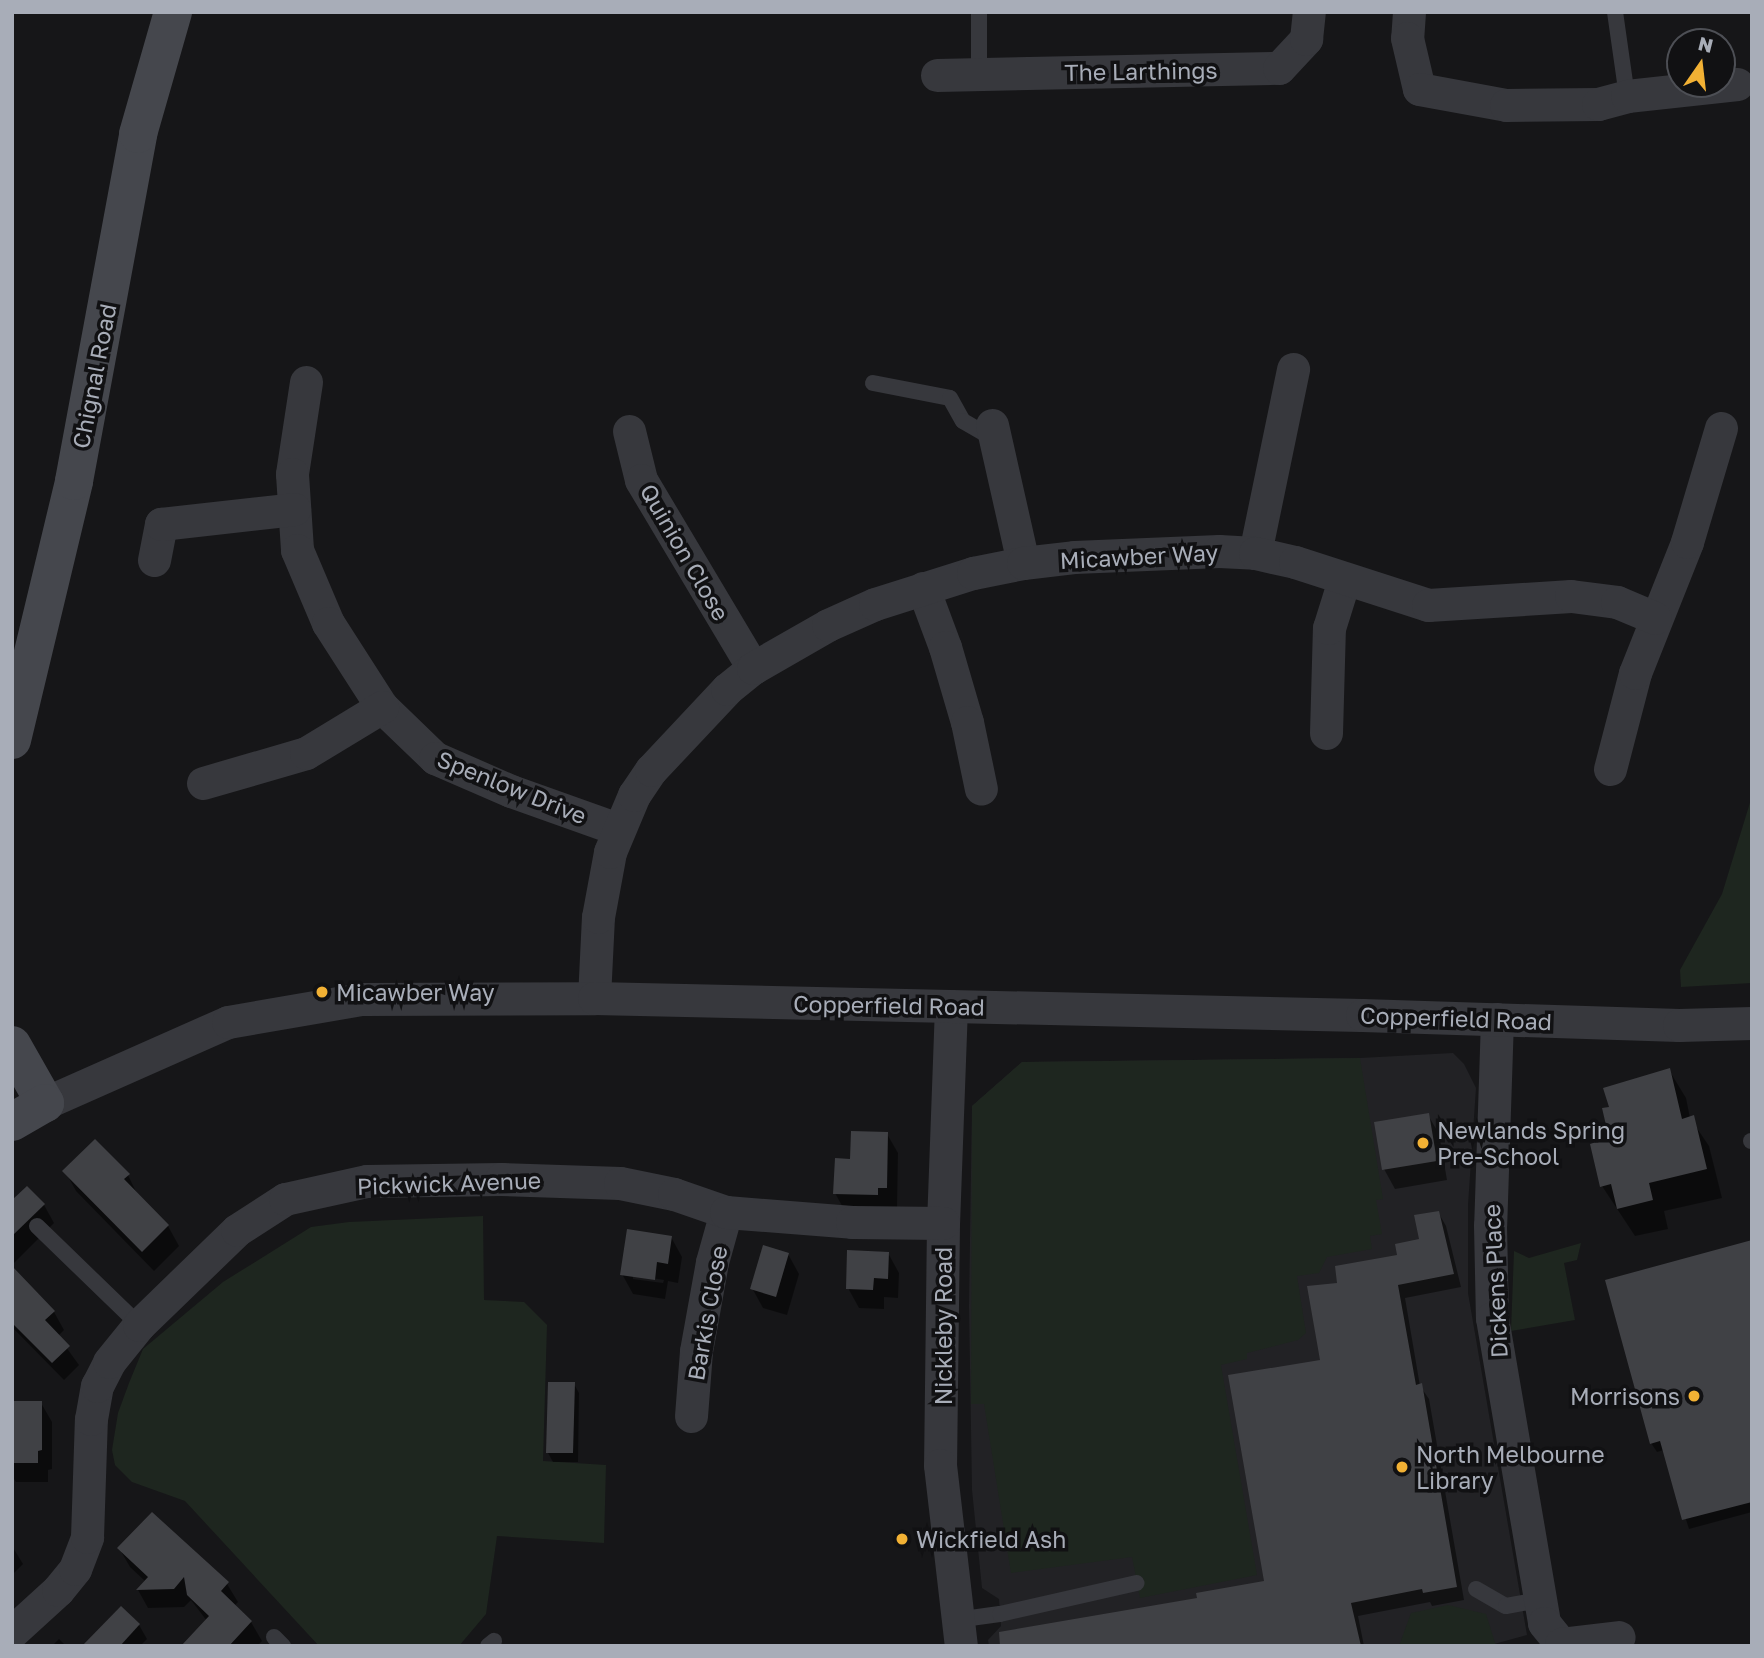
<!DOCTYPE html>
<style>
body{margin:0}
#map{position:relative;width:1764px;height:1658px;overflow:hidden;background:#161618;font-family:"Golos Text",sans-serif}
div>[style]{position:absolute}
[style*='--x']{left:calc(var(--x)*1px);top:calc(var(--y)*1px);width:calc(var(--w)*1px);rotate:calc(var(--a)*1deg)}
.built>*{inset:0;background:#222225}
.green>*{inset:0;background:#1e261f}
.shadow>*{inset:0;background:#0007}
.building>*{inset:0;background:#404145}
.lane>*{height:16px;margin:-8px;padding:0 8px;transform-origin:8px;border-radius:8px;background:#37383d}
.street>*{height:33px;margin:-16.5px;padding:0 16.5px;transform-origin:16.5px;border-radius:16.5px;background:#37383d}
.secondary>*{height:38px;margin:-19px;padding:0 19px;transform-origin:19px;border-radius:19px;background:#45474d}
.dots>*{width:19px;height:19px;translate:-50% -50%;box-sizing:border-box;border:4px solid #111113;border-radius:50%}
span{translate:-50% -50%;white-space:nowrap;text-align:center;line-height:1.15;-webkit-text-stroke:7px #111113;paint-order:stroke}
.street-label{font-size:23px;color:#a8adb8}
.poi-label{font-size:23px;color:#a8adb8}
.left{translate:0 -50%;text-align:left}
.right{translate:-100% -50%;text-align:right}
.frame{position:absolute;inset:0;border:14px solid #a8adb8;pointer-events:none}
.north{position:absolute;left:1666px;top:28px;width:70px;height:70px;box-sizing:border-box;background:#111113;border:2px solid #4d4f55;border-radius:50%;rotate:14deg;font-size:19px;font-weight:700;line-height:28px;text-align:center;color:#a8adb8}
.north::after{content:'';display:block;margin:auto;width:24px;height:32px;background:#f2b134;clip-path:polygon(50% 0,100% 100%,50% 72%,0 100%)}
</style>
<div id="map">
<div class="built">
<i style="clip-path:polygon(1453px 1053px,1464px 1064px,1476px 1088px,1468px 1205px,1468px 1293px,1527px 1635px,1487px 1646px,989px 1646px,988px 1640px,1001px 1626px,999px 1599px,982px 1588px,972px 1490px,969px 1306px,972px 1106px,1022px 1062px,1360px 1058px)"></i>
</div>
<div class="green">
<i style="clip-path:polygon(1752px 796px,1752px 983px,1681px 987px,1680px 970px,1722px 894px)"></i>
<i style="clip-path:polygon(1360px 1058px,1383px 1199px,1376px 1200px,1382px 1234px,1370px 1236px,1372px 1249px,1327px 1257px,1319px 1273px,1297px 1276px,1306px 1333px,1298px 1340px,1247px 1353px,1247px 1359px,1221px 1365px,1257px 1575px,1140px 1598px,1132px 1557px,1011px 1573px,984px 1404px,971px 1404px,972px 1106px,1022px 1062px)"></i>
<i style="clip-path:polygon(483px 1216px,484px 1300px,524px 1302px,547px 1325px,543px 1461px,606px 1465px,604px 1543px,497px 1536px,486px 1614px,459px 1646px,319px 1646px,185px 1501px,132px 1482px,115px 1465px,112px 1450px,118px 1413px,129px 1383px,143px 1349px,223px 1282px,311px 1227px,349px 1222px)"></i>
<i style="clip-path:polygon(1581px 1243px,1577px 1260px,1564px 1263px,1575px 1320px,1511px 1331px,1514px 1251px,1529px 1258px)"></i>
<i style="clip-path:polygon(1448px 1605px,1486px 1614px,1496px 1646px,1399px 1646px,1411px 1613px)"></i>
</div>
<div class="shadow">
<i style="clip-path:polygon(1669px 1070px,1686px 1098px,1690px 1118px,1709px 1146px,1722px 1198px,1664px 1211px,1668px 1229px,1635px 1236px,1602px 1186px,1611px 1139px,1611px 1108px)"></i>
<i style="clip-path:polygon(1428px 1115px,1439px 1134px,1447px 1180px,1395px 1189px,1384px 1169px)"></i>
<i style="clip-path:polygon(887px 1134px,898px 1153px,897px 1207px,846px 1213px,835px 1193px,852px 1161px)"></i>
<i style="clip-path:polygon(65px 1171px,128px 1175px,138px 1196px,168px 1226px,179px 1246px,154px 1271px,76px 1191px)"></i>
<i style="clip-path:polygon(12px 1203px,44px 1205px,54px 1223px,12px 1265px)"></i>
<i style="clip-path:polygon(1438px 1212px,1446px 1226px,1461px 1287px,1405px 1298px,1420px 1386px,1429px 1399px,1464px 1600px,1432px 1606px,1430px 1602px,1358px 1616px,1364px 1646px,1014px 1646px,1266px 1582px,1339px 1284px,1399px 1257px,1421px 1241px)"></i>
<i style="clip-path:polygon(evenodd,671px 1237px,682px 1257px,678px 1283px,668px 1281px,665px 1299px,633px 1294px,622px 1274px,671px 1237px,633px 1275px,664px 1280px,663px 1283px,633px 1279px,633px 1275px)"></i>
<i style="clip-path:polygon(1752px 1242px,1752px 1512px,1689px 1529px,1664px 1450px,1657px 1452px,1651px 1443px)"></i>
<i style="clip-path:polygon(888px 1253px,899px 1273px,898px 1298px,884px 1297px,884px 1309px,859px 1308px,848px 1288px)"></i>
<i style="clip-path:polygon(788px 1254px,799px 1274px,787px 1315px,763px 1308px,752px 1288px)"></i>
<i style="clip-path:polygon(12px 1269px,54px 1312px,64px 1330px,58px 1336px,79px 1365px,64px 1380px,12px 1327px)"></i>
<i style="clip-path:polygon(574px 1384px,579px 1393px,578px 1462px,553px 1462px,548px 1453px)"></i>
<i style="clip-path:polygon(12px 1402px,41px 1403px,52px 1422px,52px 1469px,48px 1470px,48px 1482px,16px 1482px,12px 1476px)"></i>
<i style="clip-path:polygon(12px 1546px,23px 1564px,12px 1575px)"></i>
<i style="clip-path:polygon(119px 1548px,227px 1584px,238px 1602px,234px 1606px,251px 1622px,262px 1641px,257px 1646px,196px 1646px,207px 1621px,191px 1600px,184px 1607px,148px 1608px,138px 1590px,146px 1582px,130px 1567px)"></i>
<i style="clip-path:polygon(121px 1608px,139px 1625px,147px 1639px,140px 1646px,85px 1646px)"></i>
<i style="clip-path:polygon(59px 1639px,66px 1646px,52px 1646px)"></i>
</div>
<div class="building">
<i style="clip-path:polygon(1670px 1068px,1682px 1119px,1694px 1115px,1707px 1169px,1649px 1183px,1653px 1200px,1617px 1209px,1611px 1184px,1600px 1187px,1590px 1144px,1609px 1138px,1602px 1108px,1609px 1107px,1603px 1088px)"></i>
<i style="clip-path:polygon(1429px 1113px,1437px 1161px,1382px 1170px,1374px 1122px)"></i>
<i style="clip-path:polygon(851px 1131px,888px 1132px,887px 1188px,878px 1188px,878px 1195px,833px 1194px,835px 1158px,850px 1159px)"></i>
<i style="clip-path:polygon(95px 1139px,130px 1174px,124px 1179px,169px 1225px,142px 1252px,62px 1171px)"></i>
<i style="clip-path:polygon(27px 1186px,45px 1204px,12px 1236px,12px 1200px)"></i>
<i style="clip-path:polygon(1439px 1211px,1454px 1274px,1398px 1285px,1416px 1385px,1422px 1383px,1457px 1587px,1423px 1593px,1422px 1589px,1351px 1603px,1361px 1646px,1000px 1646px,999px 1632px,1197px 1598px,1196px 1593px,1264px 1581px,1228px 1375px,1320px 1360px,1307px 1286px,1337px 1283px,1335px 1266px,1397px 1255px,1395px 1244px,1419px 1239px,1414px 1215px)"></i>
<i style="clip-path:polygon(627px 1229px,672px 1236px,668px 1264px,657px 1262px,655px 1280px,620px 1275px)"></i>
<i style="clip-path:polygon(1752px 1240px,1752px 1502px,1682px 1520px,1660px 1441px,1650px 1444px,1605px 1280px)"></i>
<i style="clip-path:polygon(763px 1245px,789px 1253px,776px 1297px,750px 1289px)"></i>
<i style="clip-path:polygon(847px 1250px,889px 1252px,888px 1279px,874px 1278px,873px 1290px,846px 1289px)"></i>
<i style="clip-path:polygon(12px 1266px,55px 1311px,45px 1320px,70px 1346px,52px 1363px,12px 1323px)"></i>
<i style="clip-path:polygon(548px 1382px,575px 1382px,573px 1453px,546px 1453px)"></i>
<i style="clip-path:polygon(12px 1401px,42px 1401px,42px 1450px,38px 1451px,38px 1463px,12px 1463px)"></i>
<i style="clip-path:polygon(152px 1512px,229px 1582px,221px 1591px,252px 1621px,229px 1646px,181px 1646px,209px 1616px,187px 1595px,184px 1577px,174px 1589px,136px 1590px,148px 1577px,117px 1548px)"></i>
<i style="clip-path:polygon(121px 1606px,140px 1624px,120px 1646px,82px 1646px)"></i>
</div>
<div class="lane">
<i style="--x:1615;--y:12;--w:85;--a:81.9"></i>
<i style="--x:979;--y:75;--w:63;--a:-90"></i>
<i style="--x:873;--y:383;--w:78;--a:11"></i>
<i style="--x:950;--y:398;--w:26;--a:61"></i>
<i style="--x:963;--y:421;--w:34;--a:30"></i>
<i style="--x:1751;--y:1141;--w:1;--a:0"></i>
<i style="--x:37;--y:1226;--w:142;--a:44.1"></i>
<i style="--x:1476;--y:1589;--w:34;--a:30"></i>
<i style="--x:1506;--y:1606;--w:35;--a:-10"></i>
<i style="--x:956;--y:1620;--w:44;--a:-7.8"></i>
<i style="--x:1000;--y:1614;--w:140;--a:-12.8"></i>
<i style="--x:274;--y:1637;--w:13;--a:45"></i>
<i style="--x:488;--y:1646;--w:8;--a:-40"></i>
</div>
<div class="street">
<i style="--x:1409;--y:12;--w:26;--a:94"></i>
<i style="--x:1407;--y:38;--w:52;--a:76.8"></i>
<i style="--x:1419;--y:89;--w:88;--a:10.4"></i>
<i style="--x:1506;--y:105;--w:92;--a:-0.6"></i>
<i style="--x:1598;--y:104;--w:30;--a:-15"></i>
<i style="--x:1627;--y:96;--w:111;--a:-6.2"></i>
<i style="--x:937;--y:75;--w:342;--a:-1.2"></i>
<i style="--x:1279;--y:68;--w:40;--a:-47"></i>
<i style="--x:1306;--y:39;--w:27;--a:-84"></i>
<i style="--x:306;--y:382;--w:93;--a:98.7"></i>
<i style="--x:292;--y:474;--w:76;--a:86.2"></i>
<i style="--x:297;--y:550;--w:79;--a:67"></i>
<i style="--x:328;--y:623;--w:100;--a:57.3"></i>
<i style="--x:382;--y:707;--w:74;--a:43.9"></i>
<i style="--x:435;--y:758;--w:83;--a:23.5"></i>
<i style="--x:511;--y:791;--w:114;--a:19.6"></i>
<i style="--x:992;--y:425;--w:141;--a:77.3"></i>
<i style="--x:629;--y:431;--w:50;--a:76.2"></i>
<i style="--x:641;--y:480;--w:219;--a:59.2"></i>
<i style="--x:1255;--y:553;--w:188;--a:-78.3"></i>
<i style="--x:154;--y:560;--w:37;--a:-79"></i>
<i style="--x:161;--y:524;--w:134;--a:-6.4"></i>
<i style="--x:923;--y:588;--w:63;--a:69.6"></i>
<i style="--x:945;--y:647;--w:78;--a:73.7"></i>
<i style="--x:967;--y:722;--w:68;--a:78.2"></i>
<i style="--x:1326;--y:733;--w:105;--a:-88.4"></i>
<i style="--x:1329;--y:628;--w:50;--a:-72.6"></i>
<i style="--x:1610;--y:769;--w:99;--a:-75.4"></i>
<i style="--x:1635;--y:673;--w:141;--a:-68.3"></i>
<i style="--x:1687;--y:542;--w:119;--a:-73.4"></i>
<i style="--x:203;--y:783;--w:107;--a:-16.2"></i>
<i style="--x:306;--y:753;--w:89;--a:-31.2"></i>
<i style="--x:594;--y:998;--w:81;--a:-87.2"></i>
<i style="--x:598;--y:917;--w:66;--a:-79.5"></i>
<i style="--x:610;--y:852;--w:62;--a:-67.2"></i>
<i style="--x:634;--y:795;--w:30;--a:-56"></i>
<i style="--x:651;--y:770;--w:111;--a:-46.8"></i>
<i style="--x:727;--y:689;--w:33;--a:-39"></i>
<i style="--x:753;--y:668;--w:86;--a:-29.8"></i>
<i style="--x:828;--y:625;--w:51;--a:-24.1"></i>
<i style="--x:875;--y:604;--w:103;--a:-17.6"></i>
<i style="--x:973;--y:573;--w:51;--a:-11.3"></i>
<i style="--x:1023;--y:563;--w:51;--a:-6.7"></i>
<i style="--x:1074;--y:557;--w:145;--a:-2.4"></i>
<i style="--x:1219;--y:551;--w:36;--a:3"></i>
<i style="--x:1255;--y:553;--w:41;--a:12.7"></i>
<i style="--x:1295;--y:562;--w:140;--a:17.9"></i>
<i style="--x:1428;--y:605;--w:143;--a:-3.6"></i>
<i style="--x:1571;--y:596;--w:46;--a:7.4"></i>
<i style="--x:1617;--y:602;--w:41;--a:22.8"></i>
<i style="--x:951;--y:1006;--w:217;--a:92.1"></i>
<i style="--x:943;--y:1223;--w:242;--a:90.7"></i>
<i style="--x:940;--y:1465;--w:182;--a:83.4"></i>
<i style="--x:1497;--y:1019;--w:206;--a:91.9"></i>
<i style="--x:1490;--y:1225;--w:93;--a:88.8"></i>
<i style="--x:1492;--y:1318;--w:309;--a:80.3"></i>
<i style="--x:1544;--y:1623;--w:27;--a:51"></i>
<i style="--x:1561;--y:1644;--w:58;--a:-6.9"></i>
<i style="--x:45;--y:1103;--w:200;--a:-23.9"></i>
<i style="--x:228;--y:1022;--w:135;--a:-9.8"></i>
<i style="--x:361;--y:999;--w:233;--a:-0.2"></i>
<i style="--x:594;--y:998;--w:768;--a:1.27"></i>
<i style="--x:1362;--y:1015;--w:317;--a:1.8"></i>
<i style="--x:1679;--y:1025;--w:73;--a:-1.6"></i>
<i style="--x:691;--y:1416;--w:65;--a:-85.6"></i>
<i style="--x:696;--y:1351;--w:90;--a:-79.8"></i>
<i style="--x:712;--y:1262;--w:52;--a:-74.4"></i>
<i style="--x:12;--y:1632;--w:62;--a:-42.4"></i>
<i style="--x:58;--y:1590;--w:27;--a:-51"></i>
<i style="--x:75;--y:1569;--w:34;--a:-69"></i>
<i style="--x:87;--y:1537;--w:118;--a:-88.1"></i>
<i style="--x:91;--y:1419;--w:34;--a:-80"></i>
<i style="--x:97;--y:1386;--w:27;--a:-63"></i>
<i style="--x:109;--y:1362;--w:48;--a:-51"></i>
<i style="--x:139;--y:1325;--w:136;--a:-44.1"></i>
<i style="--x:237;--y:1230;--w:57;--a:-32.9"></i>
<i style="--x:285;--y:1199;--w:84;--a:-12.4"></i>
<i style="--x:367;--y:1181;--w:134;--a:-0.9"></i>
<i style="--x:501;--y:1179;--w:119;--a:1.9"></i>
<i style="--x:620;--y:1183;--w:55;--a:11.5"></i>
<i style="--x:674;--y:1194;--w:55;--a:19.1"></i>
<i style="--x:726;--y:1212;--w:126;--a:4.5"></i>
<i style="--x:852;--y:1222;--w:91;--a:0.6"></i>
</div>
<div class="secondary">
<i style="--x:12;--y:740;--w:266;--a:-76.5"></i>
<i style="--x:74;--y:481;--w:353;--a:-79.5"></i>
<i style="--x:138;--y:134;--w:127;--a:-74"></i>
<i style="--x:12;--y:1045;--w:67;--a:60.4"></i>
<i style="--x:45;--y:1103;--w:38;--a:150"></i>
</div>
<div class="dots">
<i style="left:322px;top:992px;background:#f2b134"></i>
<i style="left:1423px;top:1143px;background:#f2b134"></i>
<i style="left:1694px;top:1396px;background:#f2b134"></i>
<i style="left:1402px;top:1467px;background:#f2b134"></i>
<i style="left:902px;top:1539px;background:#f2b134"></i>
</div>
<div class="street-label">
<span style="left:1141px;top:71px;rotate:-1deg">The Larthings</span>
<span style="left:94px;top:376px;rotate:-79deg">Chignal Road</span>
<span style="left:685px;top:552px;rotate:60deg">Quinion Close</span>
<span style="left:1139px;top:556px;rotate:-3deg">Micawber Way</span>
<span style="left:512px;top:787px;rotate:22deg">Spenlow Drive</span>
<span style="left:889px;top:1005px;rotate:1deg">Copperfield Road</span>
<span style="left:1456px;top:1018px;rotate:2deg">Copperfield Road</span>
<span style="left:449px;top:1183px;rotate:-2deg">Pickwick Avenue</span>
<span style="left:1495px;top:1281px;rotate:-93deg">Dickens Place</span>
<span style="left:707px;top:1313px;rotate:-80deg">Barkis Close</span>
<span style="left:943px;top:1326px;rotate:-90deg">Nickleby Road</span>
</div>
<div class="poi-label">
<span class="left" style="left:336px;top:992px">Micawber Way</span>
<span class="left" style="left:1437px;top:1143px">Newlands Spring<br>Pre-School</span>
<span class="right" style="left:1680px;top:1396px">Morrisons</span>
<span class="left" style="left:1416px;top:1467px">North Melbourne<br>Library</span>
<span class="left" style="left:916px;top:1539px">Wickfield Ash</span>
</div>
<div class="frame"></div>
<div class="north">N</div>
</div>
